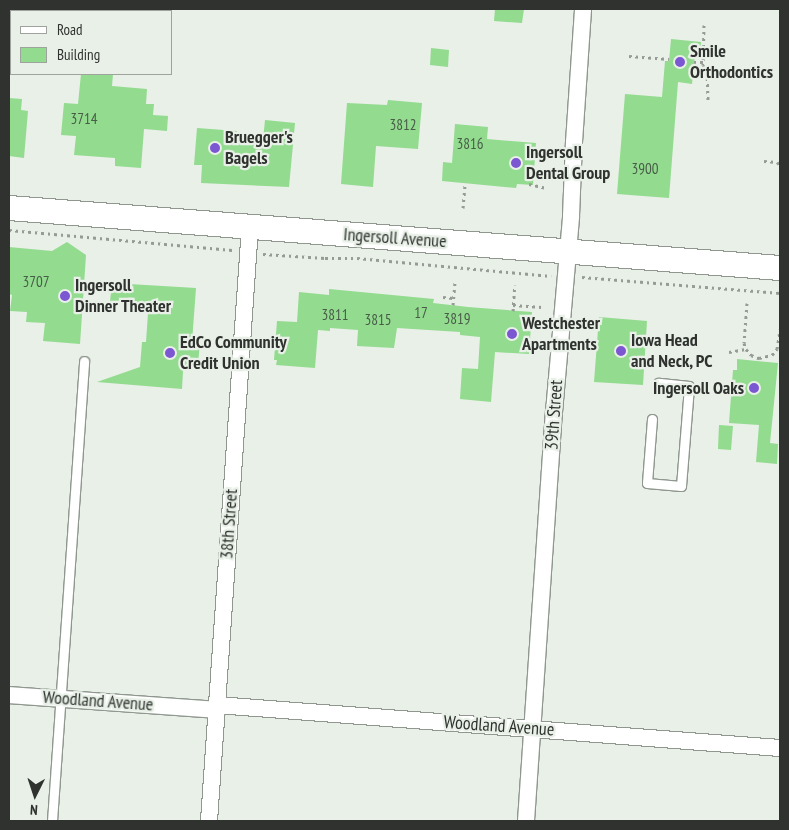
<!DOCTYPE html>
<style>
body{margin:0}
#map{position:relative;width:789px;height:830px;overflow:hidden;background:#e8f0e7;font-family:"PT Sans Narrow",sans-serif}
div>[style]{position:absolute}
[style*='--x']{left:calc(var(--x)*1px);top:calc(var(--y)*1px);width:calc(var(--w)*1px);rotate:calc(var(--a)*1deg)}
.building>*{inset:0;background:#92db8f}
.path>*{height:3px;margin-top:-1.5px;transform-origin:0;background:repeating-linear-gradient(90deg,#969b95 0 2.5px,transparent 0 6.5px)}
.roads{filter:drop-shadow(1px 0 #8f978f) drop-shadow(-1px 0 #8f978f) drop-shadow(0 1px #8f978f) drop-shadow(0 -1px #8f978f)}
.service>*{height:9px;margin:-4.5px;padding:0 4.5px;transform-origin:4.5px;border-radius:4.5px;background:#fff}
.minor>*{height:16px;margin:-8px;padding:0 8px;transform-origin:8px;border-radius:8px;background:#fff}
.secondary>*{height:24px;margin:-12px;padding:0 12px;transform-origin:12px;border-radius:12px;background:#fff}
.dots>*{width:14px;height:14px;translate:-50% -50%;box-sizing:border-box;border:2px solid #e8f0e7;border-radius:50%}
span{translate:-50% -50%;white-space:nowrap;text-align:center;line-height:1.15;-webkit-text-stroke:4.5px #e8f0e7;paint-order:stroke}
.number-label{font-size:15px;color:#485c47}
.number-label span{-webkit-text-stroke-width:0}
.poi-label{font-size:18px;color:#2f322f;font-weight:700}
.left{translate:0 -50%;text-align:left}
.right{translate:-100% -50%;text-align:right}
.street-label{font-size:18px;color:#2f322f}
.frame{position:absolute;inset:0;border:10px solid #2f322f;pointer-events:none}
.legend{position:absolute;left:10px;top:10px;width:162px;height:65px;box-sizing:border-box;background:#e8f0e7;border:1px solid #9ea49d;margin:0;padding:6px 9px;list-style:none;font-size:15px;color:#2f322f}
.legend li{display:flex;align-items:center;gap:10px;height:25px}
.legend b{width:25px;border:1px solid #9ea49d}
.north{position:absolute;left:10px;top:770px;width:50px;height:50px;-webkit-text-stroke:4px #e8f0e7;paint-order:stroke;rotate:184deg;font-size:14px;font-weight:700;line-height:20px;text-align:center;color:#2f322f}
.north::after{content:'';display:block;margin:auto;width:18px;height:22px;background:#2f322f;clip-path:polygon(50% 0,100% 100%,50% 72%,0 100%)}
</style>
<div id="map">
<div class="building">
<i style="clip-path:polygon(495px 9px,524px 9px,522px 23px,494px 21px)"></i>
<i style="clip-path:polygon(671px 39px,701px 42px,700px 55px,695px 55px,692px 84px,678px 82px,669px 198px,617px 194px,625px 94px,662px 97px,665px 61px,669px 61px)"></i>
<i style="clip-path:polygon(431px 48px,449px 50px,448px 67px,430px 65px)"></i>
<i style="clip-path:polygon(81px 74px,113px 74px,112px 86px,147px 89px,146px 104px,154px 104px,153px 115px,168px 116px,167px 131px,144px 129px,141px 168px,115px 166px,115px 158px,74px 155px,76px 136px,61px 135px,64px 103px,78px 104px)"></i>
<i style="clip-path:polygon(9px 98px,22px 99px,21px 110px,28px 111px,24px 158px,9px 156px)"></i>
<i style="clip-path:polygon(388px 100px,422px 103px,418px 149px,376px 146px,373px 187px,341px 184px,347px 103px,387px 105px)"></i>
<i style="clip-path:polygon(265px 120px,295px 123px,289px 187px,201px 183px,202px 165px,194px 165px,197px 128px,237px 131px,236px 137px,263px 140px)"></i>
<i style="clip-path:polygon(455px 124px,488px 127px,487px 139px,536px 143px,533px 185px,517px 184px,516px 188px,442px 181px,443px 162px,452px 163px)"></i>
<i style="clip-path:polygon(67px 242px,86px 255px,80px 344px,43px 341px,45px 323px,26px 322px,27px 312px,10px 311px,12px 295px,9px 294px,9px 247px,52px 251px)"></i>
<i style="clip-path:polygon(112px 283px,196px 288px,192px 342px,200px 342px,198px 364px,187px 364px,186px 371px,183px 371px,182px 389px,97px 382px,140px 367px,142px 342px,146px 342px,148px 313px,142px 313px,142px 304px,110px 302px)"></i>
<i style="clip-path:polygon(329px 289px,434px 299px,433px 303px,468px 307px,532px 312px,529px 354px,495px 352px,491px 402px,460px 399px,462px 368px,478px 369px,480px 337px,460px 335px,460px 332px,397px 328px,394px 348px,357px 346px,358px 330px,330px 328px,330px 331px,318px 330px,315px 368px,276px 365px,277px 360px,274px 360px,277px 321px,297px 322px,299px 292px,329px 295px)"></i>
<i style="clip-path:polygon(599px 317px,647px 321px,643px 385px,594px 382px)"></i>
<i style="clip-path:polygon(737px 359px,778px 363px,770px 443px,778px 444px,777px 464px,756px 462px,759px 425px,729px 423px,733px 370px,737px 370px)"></i>
<i style="clip-path:polygon(719px 425px,733px 426px,731px 450px,718px 449px)"></i>
</div>
<div class="path">
<i style="--x:704;--y:25;--w:40;--a:91.4"></i>
<i style="--x:703;--y:65;--w:7;--a:56"></i>
<i style="--x:707;--y:71;--w:30;--a:88"></i>
<i style="--x:629;--y:56;--w:40;--a:4.3"></i>
<i style="--x:694;--y:62;--w:9;--a:0"></i>
<i style="--x:764;--y:161;--w:13;--a:4"></i>
<i style="--x:777;--y:162;--w:4;--a:45"></i>
<i style="--x:529;--y:184;--w:18;--a:13"></i>
<i style="--x:463;--y:208;--w:25;--a:-85"></i>
<i style="--x:9;--y:230;--w:224;--a:5.1"></i>
<i style="--x:263;--y:254;--w:62;--a:3.7"></i>
<i style="--x:325;--y:258;--w:32;--a:0"></i>
<i style="--x:357;--y:258;--w:195;--a:5.3"></i>
<i style="--x:582;--y:277;--w:199;--a:4.6"></i>
<i style="--x:443;--y:297;--w:10;--a:6"></i>
<i style="--x:747;--y:303;--w:40;--a:94.3"></i>
<i style="--x:744;--y:343;--w:6;--a:72"></i>
<i style="--x:746;--y:349;--w:8;--a:50"></i>
<i style="--x:751;--y:355;--w:9;--a:21"></i>
<i style="--x:759;--y:358;--w:13;--a:-13"></i>
<i style="--x:772;--y:355;--w:8;--a:-50"></i>
<i style="--x:777;--y:349;--w:20;--a:-81"></i>
<i style="--x:453;--y:305;--w:25;--a:-85"></i>
<i style="--x:513;--y:305;--w:29;--a:4"></i>
<i style="--x:513;--y:311;--w:26;--a:-86"></i>
<i style="--x:729;--y:352;--w:17;--a:-10"></i>
</div>
<div class="roads">
<div class="service">
<i style="--x:652;--y:419;--w:64;--a:94.5"></i>
<i style="--x:647;--y:483;--w:34;--a:5"></i>
<i style="--x:681;--y:486;--w:100;--a:-85.4"></i>
<i style="--x:689;--y:386;--w:31;--a:-174"></i>
<i style="--x:52;--y:821;--w:461;--a:-86"></i>
</div>
<div class="minor">
<i style="--x:9;--y:695;--w:209;--a:4.1"></i>
<i style="--x:217;--y:705;--w:565;--a:4.37"></i>
<i style="--x:209;--y:821;--w:595;--a:-86.05"></i>
<i style="--x:526;--y:821;--w:410;--a:-86.1"></i>
<i style="--x:554;--y:412;--w:197;--a:-85"></i>
<i style="--x:571;--y:216;--w:74;--a:-87.7"></i>
<i style="--x:574;--y:142;--w:133;--a:-86.1"></i>
</div>
<div class="secondary">
<i style="--x:9;--y:208;--w:773;--a:4.45"></i>
</div>
</div>
<div class="dots">
<i style="left:680px;top:62px;background:#7b57d1"></i>
<i style="left:215px;top:148px;background:#7b57d1"></i>
<i style="left:516px;top:163px;background:#7b57d1"></i>
<i style="left:65px;top:296px;background:#7b57d1"></i>
<i style="left:512px;top:334px;background:#7b57d1"></i>
<i style="left:621px;top:351px;background:#7b57d1"></i>
<i style="left:170px;top:353px;background:#7b57d1"></i>
<i style="left:754px;top:388px;background:#7b57d1"></i>
</div>
<div class="number-label">
<span style="left:84px;top:119px">3714</span>
<span style="left:403px;top:125px">3812</span>
<span style="left:470px;top:144px">3816</span>
<span style="left:645px;top:169px">3900</span>
<span style="left:36px;top:282px">3707</span>
<span style="left:421px;top:313px">17</span>
<span style="left:335px;top:315px">3811</span>
<span style="left:457px;top:319px">3819</span>
<span style="left:378px;top:320px">3815</span>
</div>
<div class="poi-label">
<span class="left" style="left:690px;top:62px">Smile<br>Orthodontics</span>
<span class="left" style="left:225px;top:148px">Bruegger's<br>Bagels</span>
<span class="left" style="left:526px;top:163px">Ingersoll<br>Dental Group</span>
<span class="left" style="left:75px;top:296px">Ingersoll<br>Dinner Theater</span>
<span class="left" style="left:522px;top:334px">Westchester<br>Apartments</span>
<span class="left" style="left:631px;top:351px">Iowa Head<br>and Neck, PC</span>
<span class="left" style="left:180px;top:353px">EdCo Community<br>Credit Union</span>
<span class="right" style="left:744px;top:388px">Ingersoll Oaks</span>
</div>
<div class="street-label">
<span style="left:395px;top:238px;rotate:4deg">Ingersoll Avenue</span>
<span style="left:554px;top:415px;rotate:-86deg">39th Street</span>
<span style="left:229px;top:524px;rotate:-86deg">38th Street</span>
<span style="left:98px;top:701px;rotate:4deg">Woodland Avenue</span>
<span style="left:499px;top:726px;rotate:4deg">Woodland Avenue</span>
</div>
<div class="frame"></div>
<ul class="legend">
<li><b style="height:6px;background:#fff"></b>Road</li>
<li><b style="height:14px;background:#92db8f"></b>Building</li>
</ul>
<div class="north">N</div>
</div>
